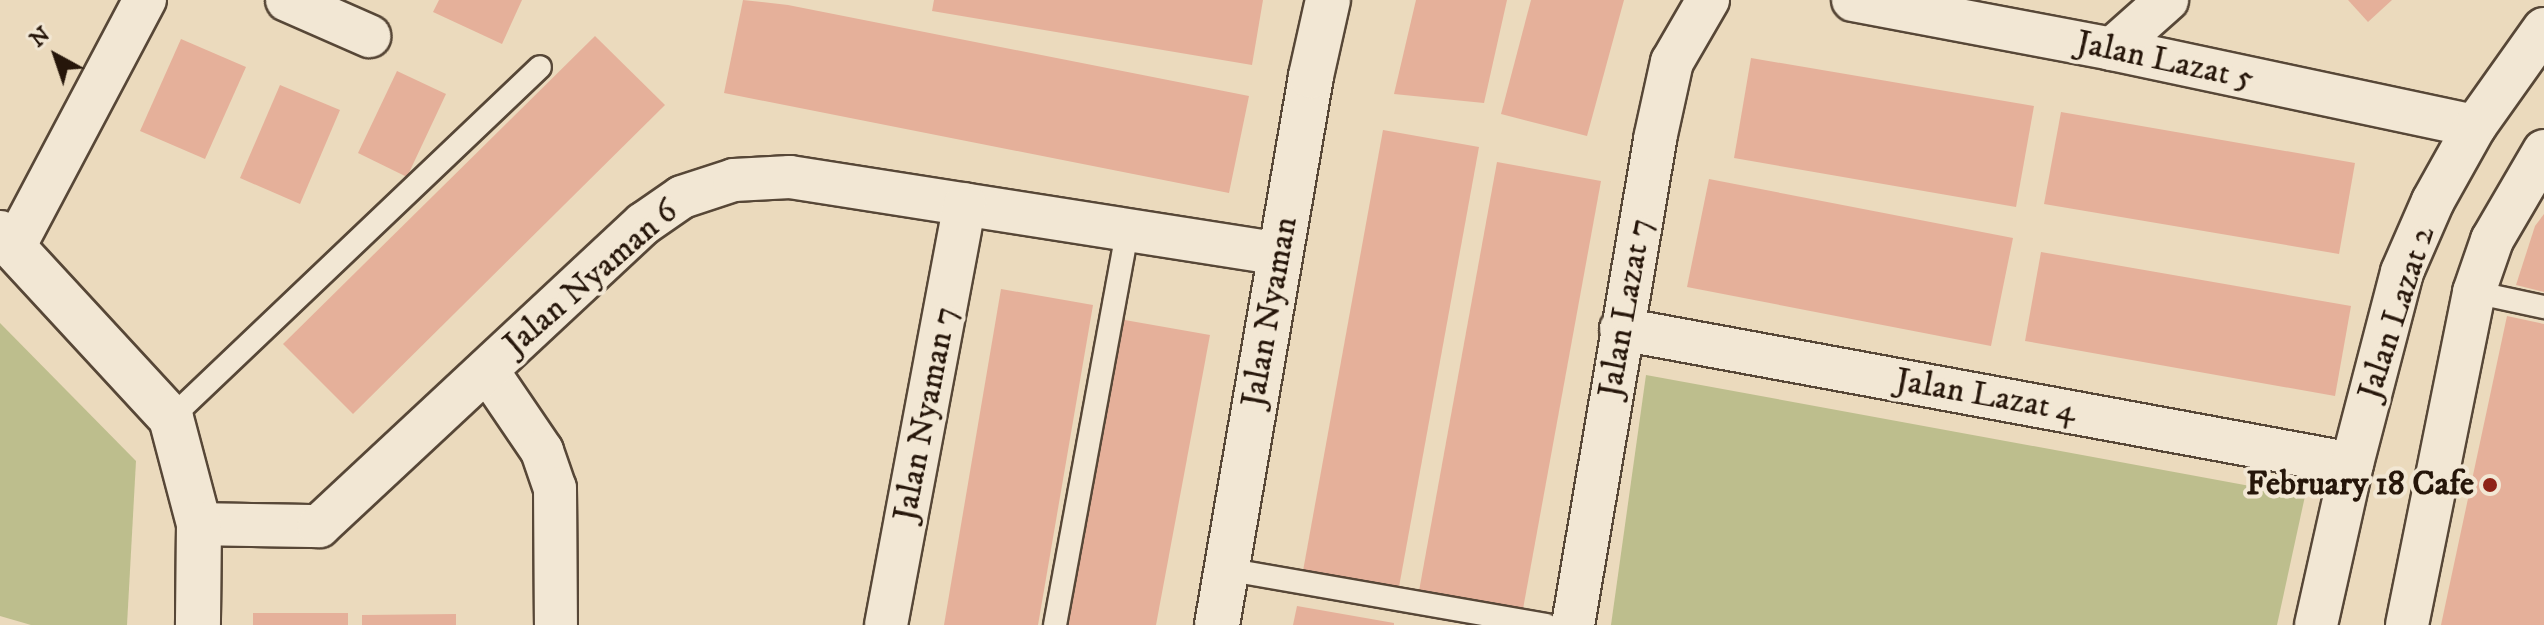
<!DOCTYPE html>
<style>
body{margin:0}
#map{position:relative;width:2544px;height:625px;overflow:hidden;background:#ebdabd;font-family:"IM FELL DW Pica",serif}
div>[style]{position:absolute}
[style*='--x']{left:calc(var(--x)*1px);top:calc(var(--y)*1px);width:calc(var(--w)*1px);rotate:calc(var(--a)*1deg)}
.green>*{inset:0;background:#bdbe8d}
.building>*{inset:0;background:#e5b09a}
.roads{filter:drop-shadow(2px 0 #574737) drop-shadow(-2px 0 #574737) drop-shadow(0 2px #574737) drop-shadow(0 -2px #574737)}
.service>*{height:22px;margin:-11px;padding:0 11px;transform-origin:11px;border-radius:11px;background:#f2e7d4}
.minor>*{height:42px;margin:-21px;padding:0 21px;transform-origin:21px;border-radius:21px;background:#f2e7d4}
.tertiary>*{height:44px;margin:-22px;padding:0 22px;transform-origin:22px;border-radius:22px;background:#f2e7d4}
.dots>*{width:22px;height:22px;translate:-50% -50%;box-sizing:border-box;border:4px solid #f2e7d4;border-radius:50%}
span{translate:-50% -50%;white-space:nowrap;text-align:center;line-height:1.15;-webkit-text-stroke:8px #f2e7d4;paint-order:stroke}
.street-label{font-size:34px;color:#26160a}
.poi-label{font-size:34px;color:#26160a;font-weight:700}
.right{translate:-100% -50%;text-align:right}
.north{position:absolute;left:16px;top:16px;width:80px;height:80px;-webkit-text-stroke:6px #f2e7d4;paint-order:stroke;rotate:320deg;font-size:22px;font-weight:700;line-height:32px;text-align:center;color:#26160a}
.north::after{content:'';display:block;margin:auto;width:28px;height:36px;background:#26160a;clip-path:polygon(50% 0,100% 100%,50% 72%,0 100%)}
</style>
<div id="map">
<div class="green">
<i style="clip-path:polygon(0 323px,136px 461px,127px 625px,31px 625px,0 616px)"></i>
<i style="clip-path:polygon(1646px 375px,2305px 496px,2277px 625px,1611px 625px)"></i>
</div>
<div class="building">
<i style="clip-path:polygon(439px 0,522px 0,502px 44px,433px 12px)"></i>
<i style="clip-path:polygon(743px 0,788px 5px,1249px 96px,1229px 193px,724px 93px)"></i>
<i style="clip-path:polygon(934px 0,1263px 0,1252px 65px,932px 11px)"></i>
<i style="clip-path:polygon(1416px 0,1507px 0,1484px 103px,1394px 94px)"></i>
<i style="clip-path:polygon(1531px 0,1624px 0,1587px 136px,1501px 114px)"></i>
<i style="clip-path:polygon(2348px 0,2392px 0,2368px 22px)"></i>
<i style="clip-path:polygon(595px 36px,665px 105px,353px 414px,283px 344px)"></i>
<i style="clip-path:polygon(181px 39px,246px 67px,205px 159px,140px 131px)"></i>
<i style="clip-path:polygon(1751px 58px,2034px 106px,2016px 207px,1734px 158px)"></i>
<i style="clip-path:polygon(397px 71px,446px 94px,407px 177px,358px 153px)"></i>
<i style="clip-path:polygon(280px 85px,340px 110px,300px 204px,240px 178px)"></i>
<i style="clip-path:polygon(2061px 112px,2355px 163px,2339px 254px,2044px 204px)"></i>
<i style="clip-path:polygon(1383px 130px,1479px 147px,1399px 587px,1303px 571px)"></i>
<i style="clip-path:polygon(1497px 162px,1601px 181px,1523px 609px,1419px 591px)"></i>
<i style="clip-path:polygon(1709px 179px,2013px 238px,1991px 346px,1687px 287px)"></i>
<i style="clip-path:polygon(2544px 214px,2544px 292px,2516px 285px,2535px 226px)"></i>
<i style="clip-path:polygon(2041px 252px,2351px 306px,2335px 396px,2025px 341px)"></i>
<i style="clip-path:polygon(1001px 289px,1093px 305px,1038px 625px,944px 625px)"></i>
<i style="clip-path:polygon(2507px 316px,2544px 324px,2544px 625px,2441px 625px)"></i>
<i style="clip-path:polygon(1119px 319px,1210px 335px,1156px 625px,1062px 625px)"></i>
<i style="clip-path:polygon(1297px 606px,1394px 623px,1394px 625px,1293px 625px)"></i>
<i style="clip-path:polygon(253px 613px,348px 613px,348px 625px,253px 625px)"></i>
<i style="clip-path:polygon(456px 614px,456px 625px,362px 625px,362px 615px)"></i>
</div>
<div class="roads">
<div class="service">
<i style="--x:2474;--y:292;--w:72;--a:12.1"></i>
<i style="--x:171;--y:418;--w:509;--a:-43.57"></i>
<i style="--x:1225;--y:569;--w:326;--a:9.9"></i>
<i style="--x:1055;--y:625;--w:399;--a:-79.6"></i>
</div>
<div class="minor">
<i style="--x:287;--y:0;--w:90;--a:23.7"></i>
<i style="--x:1853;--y:0;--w:264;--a:10.7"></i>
<i style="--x:2112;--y:49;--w:371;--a:12"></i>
<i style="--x:2112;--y:49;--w:74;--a:-41.7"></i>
<i style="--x:14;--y:247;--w:280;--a:-62.1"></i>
<i style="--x:1621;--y:329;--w:743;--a:10.46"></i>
<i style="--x:487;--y:370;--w:98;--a:55.8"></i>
<i style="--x:542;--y:451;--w:39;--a:71"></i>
<i style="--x:555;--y:488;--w:137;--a:89.6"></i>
<i style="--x:199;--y:524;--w:120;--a:1"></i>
<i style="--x:319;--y:526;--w:443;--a:-43"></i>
<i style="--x:643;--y:224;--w:47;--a:-34.7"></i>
<i style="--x:682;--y:197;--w:55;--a:-18.1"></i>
<i style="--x:734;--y:180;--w:56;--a:-3.1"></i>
<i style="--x:790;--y:177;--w:497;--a:8.9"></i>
<i style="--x:886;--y:625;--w:428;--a:-79.4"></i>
<i style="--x:1573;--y:625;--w:493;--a:-80.4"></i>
<i style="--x:1655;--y:139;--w:79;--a:-77.6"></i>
<i style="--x:1672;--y:62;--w:72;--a:-59.9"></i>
<i style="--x:2316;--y:625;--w:165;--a:-77.4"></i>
<i style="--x:2352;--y:464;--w:198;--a:-75.4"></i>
<i style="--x:2402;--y:272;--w:77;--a:-66.4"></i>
<i style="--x:2433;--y:201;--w:86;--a:-60.8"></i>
<i style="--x:2475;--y:126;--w:119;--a:-54.6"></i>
<i style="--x:2407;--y:625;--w:340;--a:-78.6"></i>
<i style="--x:2474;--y:292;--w:55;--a:-70.9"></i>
<i style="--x:2492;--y:240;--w:103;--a:-59.7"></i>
</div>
<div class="tertiary">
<i style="--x:0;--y:233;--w:252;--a:47.3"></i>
<i style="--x:171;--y:418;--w:110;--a:75.2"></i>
<i style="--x:199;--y:524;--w:101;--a:90.6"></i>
<i style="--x:1217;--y:625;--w:557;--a:-80.28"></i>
<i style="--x:1311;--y:76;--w:78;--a:-77.4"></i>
</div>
</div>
<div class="dots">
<i style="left:2490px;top:485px;background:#8f2418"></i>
</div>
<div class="street-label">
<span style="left:2165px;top:61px;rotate:12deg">Jalan Lazat 5</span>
<span style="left:591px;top:278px;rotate:-41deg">Jalan Nyaman 6</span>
<span style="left:1626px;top:308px;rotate:-80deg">Jalan Lazat 7</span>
<span style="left:1270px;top:312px;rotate:-80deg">Jalan Nyaman</span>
<span style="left:2397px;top:313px;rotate:-72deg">Jalan Lazat 2</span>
<span style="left:1986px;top:396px;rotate:10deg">Jalan Lazat 4</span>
<span style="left:926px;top:414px;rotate:-79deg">Jalan Nyaman 7</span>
</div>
<div class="poi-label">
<span class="right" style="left:2474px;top:485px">February 18 Cafe</span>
</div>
<div class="north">N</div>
</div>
